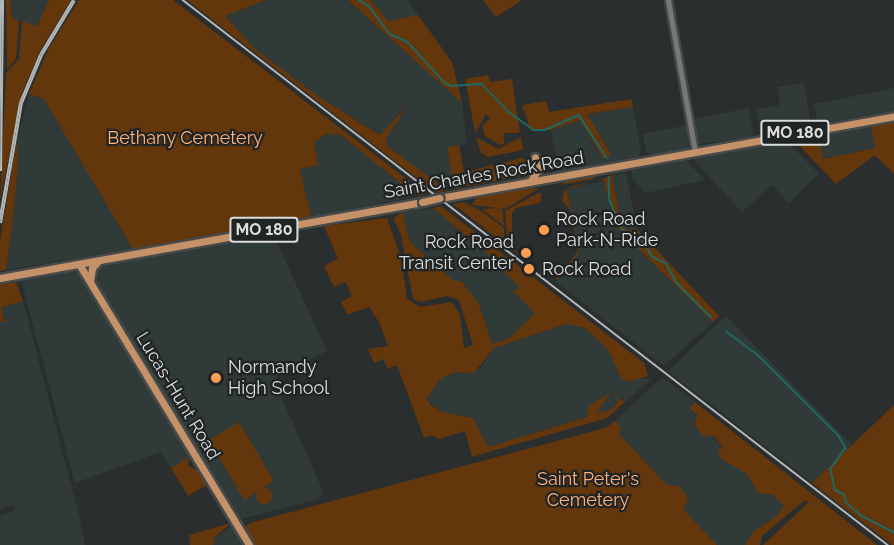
<!DOCTYPE html>
<style>
body{margin:0}
#map{position:relative;width:894px;height:545px;overflow:hidden;background:#2a2e2e;font-family:Raleway,sans-serif}
div>[style]{position:absolute}
[style*='--x']{left:calc(var(--x)*1px);top:calc(var(--y)*1px);width:calc(var(--w)*1px);rotate:calc(var(--a)*1deg)}
.built>*{inset:0;background:#303a39}
.green>*{inset:0;background:#64360c}
.round{border-radius:50%}
.stream>*{height:1.5px;margin:-0.75px;padding:0 0.75px;transform-origin:0.75px;border-radius:0.75px;background:#206862}
.roads{filter:drop-shadow(2px 0 #474a4a) drop-shadow(-2px 0 #474a4a) drop-shadow(0 2px #474a4a) drop-shadow(0 -2px #474a4a)}
.tertiary>*{height:5px;margin:-2.5px;padding:0 2.5px;transform-origin:2.5px;border-radius:2.5px;background:#757979}
.primary>*{height:7px;margin:-3.5px;padding:0 3.5px;transform-origin:3.5px;border-radius:3.5px;background:#c59168}
.tram>*{height:1.5px;margin:-0.75px;padding:0 0.75px;transform-origin:0.75px;border-radius:0.75px;background:#b5b8b8}
.rail>*{height:4px;margin-top:-2px;transform-origin:0;background:repeating-linear-gradient(90deg,#212424 0 4.5px,#b5b8b8 0 9px);box-sizing:border-box;border-block:2px solid #b5b8b8}
.bridges{filter:drop-shadow(2px 0 #474a4a) drop-shadow(-2px 0 #474a4a) drop-shadow(0 2px #474a4a) drop-shadow(0 -2px #474a4a)}
.primary-bridge>*{height:7px;margin:-3.5px;padding:0 3.5px;transform-origin:3.5px;border-radius:3.5px;background:#c59168}
.dots>*{width:16px;height:16px;translate:-50% -50%;box-sizing:border-box;border:3px solid #212424;border-radius:50%}
span{translate:-50% -50%;white-space:nowrap;text-align:center;line-height:1.15;-webkit-text-stroke:4.5px #212424;paint-order:stroke}
.shield-label span{padding:2px 4px;background:#212424;border:2px solid;border-radius:4px;-webkit-text-stroke-width:0}
.shield-label{font-size:16px;color:#dcdede;font-weight:700}
.park-label{font-size:18px;color:#ffb076}
.street-label{font-size:18px;color:#dcdede}
.poi-label{font-size:18px;color:#dcdede}
.left{translate:0 -50%;text-align:left}
.right{translate:-100% -50%;text-align:right}
</style>
<div id="map">
<div class="built">
<i style="clip-path:polygon(10px 0,49px 0,37px 26px,12px 18px)"></i>
<i style="clip-path:polygon(266px 0,348px 0,462px 103px,467px 144px,447px 148px,454px 189px,447px 190px,387px 146px,386px 139px,406px 106px,381px 135px,319px 97px,254px 48px,227px 22px,225px 16px)"></i>
<i style="clip-path:polygon(371px 0,407px 0,418px 15px,388px 21px)"></i>
<i style="clip-path:polygon(804px 82px,811px 125px,761px 134px,756px 109px,780px 105px,777px 87px)"></i>
<i style="clip-path:polygon(894px 88px,894px 111px,818px 124px,814px 104px)"></i>
<i style="clip-path:polygon(29px 94px,44px 98px,133px 249px,6px 270px,18px 165px,17px 139px)"></i>
<i style="clip-path:polygon(633px 107px,641px 152px,637px 158px,559px 172px,551px 130px,580px 119px,600px 156px,611px 154px,587px 114px)"></i>
<i style="clip-path:polygon(749px 108px,753px 137px,698px 144px,694px 119px)"></i>
<i style="clip-path:polygon(871px 124px,876px 148px,822px 159px,818px 135px)"></i>
<i style="clip-path:polygon(687px 125px,688px 149px,651px 155px,646px 152px,643px 134px)"></i>
<i style="clip-path:polygon(325px 134px,341px 135px,416px 196px,311px 217px,300px 169px,318px 165px,314px 143px)"></i>
<i style="clip-path:polygon(786px 140px,819px 174px,789px 203px,772px 185px,742px 212px,692px 158px)"></i>
<i style="clip-path:polygon(686px 160px,705px 180px,645px 193px,632px 178px,632px 170px)"></i>
<i style="clip-path:polygon(626px 173px,637px 229px,629px 231px,622px 226px,612px 176px)"></i>
<i style="clip-path:polygon(604px 181px,617px 228px,713px 322px,664px 366px,556px 282px,579px 252px,567px 189px)"></i>
<i style="clip-path:polygon(433px 208px,488px 254px,521px 288px,516px 290px,535px 313px,510px 338px,492px 345px,479px 304px,410px 242px,402px 212px)"></i>
<i style="clip-path:polygon(273px 234px,327px 351px,278px 376px,275px 383px,324px 493px,318px 499px,241px 519px,92px 276px,97px 265px)"></i>
<i style="clip-path:polygon(69px 270px,78px 273px,191px 456px,171px 468px,161px 452px,75px 483px,22px 283px,26px 278px)"></i>
<i style="clip-path:polygon(23px 301px,80px 519px,85px 545px,0 545px,0 516px,15px 511px,13px 505px,0 510px,0 322px,5px 320px,1px 308px)"></i>
<i style="clip-path:polygon(726px 316px,852px 445px,812px 483px,668px 371px)"></i>
<i style="clip-path:polygon(566px 324px,585px 328px,608px 350px,621px 378px,652px 379px,625px 402px,620px 396px,619px 403px,604px 414px,596px 413px,596px 408px,614px 393px,609px 394px,587px 417px,488px 447px,473px 418px,442px 412px,427px 400px,440px 379px,456px 372px,479px 370px,494px 348px)"></i>
<i style="clip-path:polygon(662px 377px,695px 402px,689px 408px,710px 434px,765px 494px,773px 495px,785px 506px,777px 516px,753px 532px,745px 545px,717px 545px,683px 509px,678px 486px,667px 485px,619px 434px,615px 421px)"></i>
<i style="clip-path:polygon(234px 525px,244px 545px,213px 545px,215px 537px)"></i>
</div>
<div class="green">
<i style="clip-path:polygon(6px 0,10px 0,12px 18px,19px 20px,16px 59px,7px 69px)"></i>
<i style="clip-path:polygon(49px 0,71px 0,41px 49px,22px 93px,0 200px,6px 73px,19px 59px,22px 21px,37px 26px)"></i>
<i style="clip-path:polygon(79px 0,173px 0,426px 194px,416px 196px,341px 135px,325px 134px,314px 143px,318px 165px,300px 169px,311px 217px,133px 249px,44px 99px,29px 94px,49px 48px)"></i>
<i style="clip-path:polygon(187px 0,299px 0,266px 0,225px 16px,254px 48px,319px 97px,380px 135px,407px 106px,386px 139px,387px 146px,447px 190px,436px 193px)"></i>
<i style="clip-path:polygon(348px 0,371px 0,388px 21px,418px 15px,452px 62px,462px 103px)"></i>
<i style="clip-path:polygon(483px 0,522px 0,496px 17px)"></i>
<i style="clip-path:polygon(488px 75px,490px 82px,512px 79px,520px 133px,504px 133px,504px 144px,500px 145px,485px 136px,482px 126px,490px 118px,486px 114px,475px 133px,467px 89px,465px 79px)"></i>
<i style="clip-path:polygon(632px 99px,633px 107px,587px 114px,611px 154px,603px 159px,580px 120px,551px 130px,531px 131px,522px 105px,546px 101px,549px 112px)"></i>
<i style="clip-path:polygon(894px 121px,894px 174px,875px 155px,836px 184px,796px 142px,796px 138px,818px 135px,823px 159px,875px 148px,871px 124px)"></i>
<i style="clip-path:polygon(476px 137px,498px 149px,521px 137px,523px 150px,488px 157px,481px 153px)"></i>
<i style="clip-path:polygon(17px 139px,18px 165px,12px 226px,6px 270px,0 271px,0 241px)"></i>
<i style="clip-path:polygon(459px 145px,464px 172px,522px 158px,532px 161px,534px 170px,522px 176px,454px 189px,447px 147px)"></i>
<i style="clip-path:polygon(618px 173px,612px 177px,622px 226px,629px 231px,637px 229px,719px 316px,713px 322px,617px 228px,604px 181px,600px 180px)"></i>
<i style="clip-path:polygon(591px 175px,594px 179px,561px 185px,568px 179px)"></i>
<i style="clip-path:polygon(594px 181px,567px 189px,579px 252px,577px 256px,557px 280px,553px 274px,563px 272px,578px 251px,570px 210px,562px 201px,564px 192px,568px 188px,572px 186px)"></i>
<i style="clip-path:polygon(529px 188px,538px 189px,505px 209px,472px 205px,477px 197px)"></i>
<i style="clip-path:polygon(538px 193px,542px 194px,540px 203px,516px 208px,512px 213px,512px 240px,508px 240px,505px 211px)"></i>
<i style="clip-path:polygon(463px 202px,480px 210px,504px 228px,504px 243px,513px 243px,511px 247px,527px 261px,453px 204px)"></i>
<i style="clip-path:polygon(441px 206px,644px 363px,648px 376px,629px 382px,621px 378px,608px 350px,585px 328px,566px 324px,494px 348px,474px 373px,456px 372px,440px 379px,427px 399px,431px 405px,442px 412px,473px 418px,488px 447px,587px 417px,589px 406px,612px 392px,596px 413px,610px 410px,618px 403px,617px 397px,625px 402px,607px 418px,472px 457px,465px 431px,439px 439px,432px 435px,424px 438px,397px 365px,388px 369px,383px 359px,374px 363px,368px 349px,388px 346px,379px 322px,369px 307px,347px 315px,341px 302px,352px 296px,346px 282px,334px 287px,324px 266px,338px 259px,324px 226px,387px 218px,401px 257px,407px 299px,420px 307px,452px 302px,460px 315px,464px 348px,473px 345px,459px 300px,447px 296px,421px 302px,413px 299px,401px 235px,393px 218px,402px 212px,410px 242px,451px 279px,462px 282px,479px 304px,492px 344px,510px 338px,535px 313px,513px 291px,520px 288px,488px 254px,433px 208px)"></i>
<i style="clip-path:polygon(500px 208px,503px 212px,504px 226px,482px 209px)"></i>
<i style="clip-path:polygon(16px 282px,23px 301px,1px 308px,5px 321px,0 322px,0 284px)"></i>
<i style="clip-path:polygon(695px 402px,877px 545px,763px 545px,809px 502px,805px 500px,762px 536px,760px 545px,745px 545px,753px 532px,777px 516px,784px 506px,773px 495px,758px 493px,747px 474px,721px 459px,718px 453px,722px 447px,715px 437px,702px 435px,694px 424px,697px 415px,689px 408px)"></i>
<i style="clip-path:polygon(894px 405px,894px 545px,892px 545px,812px 483px)"></i>
<i style="clip-path:polygon(615px 421px,621px 428px,619px 434px,667px 485px,678px 486px,686px 494px,688px 501px,683px 509px,717px 545px,255px 545px,246px 527px,250px 523px,605px 428px)"></i>
<i style="clip-path:polygon(239px 422px,274px 481px,244px 500px,209px 440px)"></i>
<i style="clip-path:polygon(189px 457px,188px 465px,199px 472px,207px 485px,188px 496px,171px 468px)"></i>
<i class="round" style="left:256px;top:488px;width:16px;height:16px"></i>
<i style="clip-path:polygon(231px 523px,215px 537px,213px 545px,190px 545px,189px 535px)"></i>
</div>
<div class="stream">
<i style="--x:359;--y:0;--w:12;--a:31"></i>
<i style="--x:369;--y:6;--w:35;--a:53"></i>
<i style="--x:390;--y:34;--w:20;--a:24"></i>
<i style="--x:408;--y:42;--w:55;--a:47.9"></i>
<i style="--x:445;--y:83;--w:8;--a:23"></i>
<i style="--x:452;--y:86;--w:30;--a:-4"></i>
<i style="--x:482;--y:84;--w:39;--a:46"></i>
<i style="--x:509;--y:112;--w:31;--a:36"></i>
<i style="--x:534;--y:130;--w:11;--a:0"></i>
<i style="--x:545;--y:130;--w:37;--a:-24"></i>
<i style="--x:579;--y:115;--w:51;--a:56.9"></i>
<i style="--x:609;--y:177;--w:23;--a:88"></i>
<i style="--x:610;--y:200;--w:33;--a:67"></i>
<i style="--x:623;--y:230;--w:20;--a:24"></i>
<i style="--x:641;--y:238;--w:22;--a:58"></i>
<i style="--x:653;--y:257;--w:14;--a:25"></i>
<i style="--x:666;--y:263;--w:23;--a:61"></i>
<i style="--x:677;--y:283;--w:48;--a:45"></i>
<i style="--x:726;--y:331;--w:39;--a:37"></i>
<i style="--x:757;--y:354;--w:116;--a:45"></i>
<i style="--x:839;--y:436;--w:14;--a:60"></i>
<i style="--x:846;--y:448;--w:26;--a:126"></i>
<i style="--x:831;--y:469;--w:21;--a:79"></i>
<i style="--x:835;--y:490;--w:10;--a:24"></i>
<i style="--x:844;--y:494;--w:9;--a:72"></i>
<i style="--x:847;--y:503;--w:20;--a:41"></i>
<i style="--x:862;--y:516;--w:36;--a:27"></i>
</div>
<div class="roads">
<div class="tertiary">
<i style="--x:668;--y:0;--w:153;--a:79.9"></i>
</div>
<div class="primary">
<i style="--x:530;--y:182;--w:15;--a:-58"></i>
<i style="--x:538;--y:169;--w:12;--a:-104"></i>
<i style="--x:440;--y:198;--w:461;--a:-10.2"></i>
<i style="--x:79;--y:264;--w:328;--a:58.8"></i>
<i style="--x:0;--y:278;--w:429;--a:-10.2"></i>
<i style="--x:90;--y:281;--w:13;--a:-81"></i>
<i style="--x:92;--y:268;--w:9;--a:-49"></i>
</div>
</div>
<div class="tram">
<i style="--x:183;--y:0;--w:891;--a:37.71"></i>
</div>
<div class="rail">
<i style="--x:0;--y:171;--w:171;--a:-89.3"></i>
<i style="--x:0;--y:223;--w:122;--a:-80.1"></i>
<i style="--x:21;--y:103;--w:52;--a:-67.4"></i>
<i style="--x:41;--y:55;--w:64;--a:-59"></i>
</div>
<div class="bridges">
<div class="primary-bridge">
<i style="--x:422;--y:202;--w:18;--a:-13"></i>
</div>
</div>
<div class="dots">
<i style="left:544px;top:230px;background:#fc9d53"></i>
<i style="left:526px;top:253px;background:#fc9d53"></i>
<i style="left:529px;top:269px;background:#fc9d53"></i>
<i style="left:216px;top:378px;background:#fc9d53"></i>
</div>
<div class="shield-label">
<span style="left:795px;top:133px">MO 180</span>
<span style="left:264px;top:230px">MO 180</span>
</div>
<div class="park-label">
<span style="left:185px;top:138px">Bethany Cemetery</span>
<span style="left:588px;top:490px">Saint Peter's<br>Cemetery</span>
</div>
<div class="street-label">
<span style="left:484px;top:175px;rotate:-10deg">Saint Charles Rock Road</span>
<span style="left:178px;top:396px;rotate:59deg">Lucas-Hunt Road</span>
</div>
<div class="poi-label">
<span class="left" style="left:556px;top:230px">Rock Road<br>Park-N-Ride</span>
<span class="right" style="left:514px;top:253px">Rock Road<br>Transit Center</span>
<span class="left" style="left:542px;top:269px">Rock Road</span>
<span class="left" style="left:228px;top:378px">Normandy<br>High School</span>
</div>
</div>
